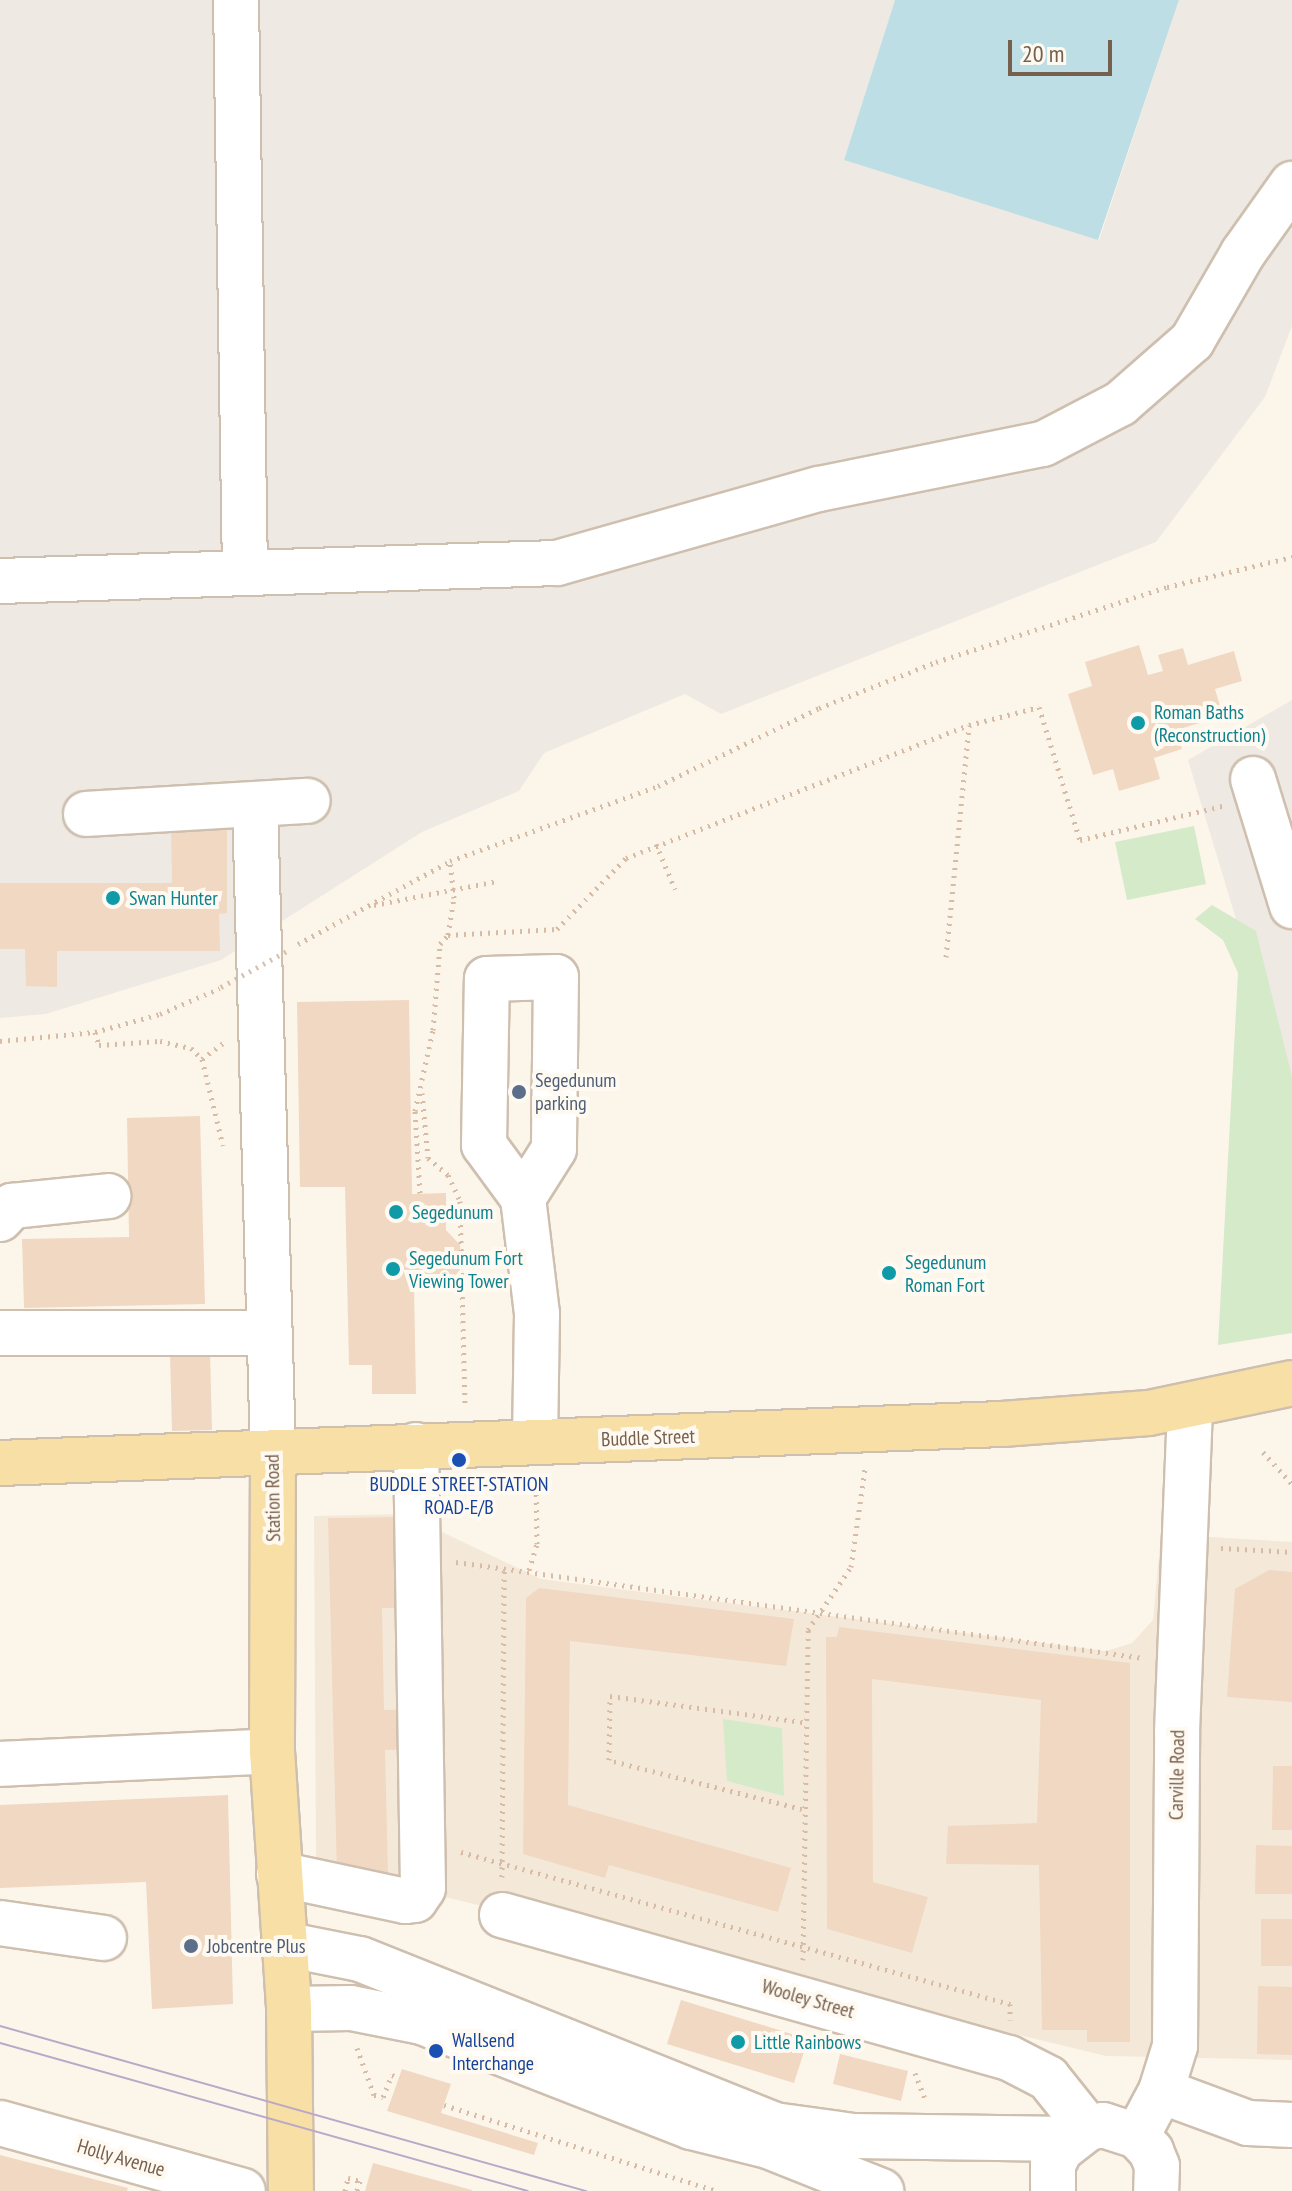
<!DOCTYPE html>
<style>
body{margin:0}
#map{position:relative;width:1292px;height:2191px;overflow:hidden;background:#fcf6ea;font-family:"PT Sans Narrow",sans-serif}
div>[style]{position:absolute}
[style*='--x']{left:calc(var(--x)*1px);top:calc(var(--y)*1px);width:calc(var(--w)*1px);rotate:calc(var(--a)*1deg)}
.residential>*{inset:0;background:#f4e9d9}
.industrial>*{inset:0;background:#eee9e3}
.green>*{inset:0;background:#d4eac8}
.water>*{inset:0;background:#bedee6}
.building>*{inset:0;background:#f1d8c2}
.path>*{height:5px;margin-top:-2.5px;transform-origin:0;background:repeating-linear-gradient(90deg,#d7bba5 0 2px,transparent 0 8px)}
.roads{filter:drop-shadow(2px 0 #cebfaf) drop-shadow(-2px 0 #cebfaf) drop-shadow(0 2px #cebfaf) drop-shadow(0 -2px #cebfaf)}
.minor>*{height:44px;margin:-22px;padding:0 22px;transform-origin:22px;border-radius:22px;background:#fff}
.major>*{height:44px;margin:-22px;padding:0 22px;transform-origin:22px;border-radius:22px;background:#f8dfa5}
.tram>*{height:2px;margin:-1px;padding:0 1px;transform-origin:1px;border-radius:1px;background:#baa8c7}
.path-bridge>*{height:5px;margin-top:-2.5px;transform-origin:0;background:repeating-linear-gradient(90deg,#d7bba5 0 2px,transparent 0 8px)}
.dots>*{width:22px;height:22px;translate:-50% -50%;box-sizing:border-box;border:4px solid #fffaf1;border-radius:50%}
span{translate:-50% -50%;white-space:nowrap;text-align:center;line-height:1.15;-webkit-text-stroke:8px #fffaf1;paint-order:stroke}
.culture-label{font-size:20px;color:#0d838f}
.left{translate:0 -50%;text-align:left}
.service-label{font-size:20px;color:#4e5e75}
.street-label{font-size:20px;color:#775f4d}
.transit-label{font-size:20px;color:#164399}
.scale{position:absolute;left:1008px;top:40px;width:104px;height:36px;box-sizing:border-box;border:4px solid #775f4d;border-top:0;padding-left:10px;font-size:24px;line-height:28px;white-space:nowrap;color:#775f4d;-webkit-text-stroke:6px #fffaf1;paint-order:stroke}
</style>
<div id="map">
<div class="residential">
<i style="clip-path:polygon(404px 1514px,541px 1579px,1106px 1651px,1132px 1643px,1153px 1620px,1161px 1534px,1292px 1542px,1292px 2060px,1106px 2056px,316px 1866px,314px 1516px)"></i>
</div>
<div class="industrial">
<i style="clip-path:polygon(0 0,895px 0,844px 160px,1099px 240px,1179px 0,1292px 0,1292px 326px,1265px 397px,1156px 542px,721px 714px,685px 694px,544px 753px,519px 791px,422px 832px,221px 960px,46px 1014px,0 1018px)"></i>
<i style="clip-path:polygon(1292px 700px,1292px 1105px,1188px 760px)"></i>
</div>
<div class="green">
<i style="clip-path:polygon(1194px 826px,1206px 884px,1127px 900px,1115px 842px)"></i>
<i style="clip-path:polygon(1212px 905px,1256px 931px,1292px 1077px,1292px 1333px,1218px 1345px,1238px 973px,1223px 940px,1195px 919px)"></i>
<i style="clip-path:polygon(723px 1719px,782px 1728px,784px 1796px,727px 1781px)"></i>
</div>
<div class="water">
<i style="clip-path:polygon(895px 0,1179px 0,1098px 240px,844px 160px)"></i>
</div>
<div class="building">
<i style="clip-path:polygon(1139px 645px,1148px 675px,1163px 671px,1158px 655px,1183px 648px,1188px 665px,1234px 651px,1242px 681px,1215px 689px,1223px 716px,1176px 730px,1182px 749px,1154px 758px,1160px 779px,1119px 791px,1113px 769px,1093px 775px,1068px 694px,1092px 686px,1085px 662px)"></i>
<i style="clip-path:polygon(171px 821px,227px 821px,227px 913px,219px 914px,220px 951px,57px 951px,57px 987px,26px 986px,25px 949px,0 949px,0 883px,172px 883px)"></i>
<i style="clip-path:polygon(409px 1000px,412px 1194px,446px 1193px,446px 1230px,460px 1245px,462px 1267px,446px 1287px,414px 1286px,416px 1394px,372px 1394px,372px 1365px,349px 1365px,345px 1187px,300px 1187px,297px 1002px)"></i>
<i style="clip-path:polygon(200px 1116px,205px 1304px,24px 1308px,22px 1239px,129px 1237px,127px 1118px)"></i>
<i style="clip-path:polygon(210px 1352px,212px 1430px,172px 1431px,170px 1353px)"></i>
<i style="clip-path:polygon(400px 1517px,402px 1608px,382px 1608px,384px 1710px,414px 1709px,415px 1749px,385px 1750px,388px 1874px,337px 1876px,328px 1518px)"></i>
<i style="clip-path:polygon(1269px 1570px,1292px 1572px,1292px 1702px,1227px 1697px,1235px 1589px)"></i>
<i style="clip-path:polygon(539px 1588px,794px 1619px,786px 1666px,570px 1641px,568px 1805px,791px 1868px,778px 1912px,609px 1865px,605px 1878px,523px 1854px,526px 1598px)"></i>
<i style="clip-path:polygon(839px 1627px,1130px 1663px,1130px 2042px,1087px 2042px,1087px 2030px,1042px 2030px,1039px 1865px,946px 1864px,948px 1826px,1037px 1823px,1041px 1700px,872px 1679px,873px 1882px,928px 1897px,912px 1953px,827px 1929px,826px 1637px,837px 1637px)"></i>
<i style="clip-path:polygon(1273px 1766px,1292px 1766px,1292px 1830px,1272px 1830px)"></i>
<i style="clip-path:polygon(228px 1795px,233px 2004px,152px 2009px,146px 1882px,0 1888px,0 1805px)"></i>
<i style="clip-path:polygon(1256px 1845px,1292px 1846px,1292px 1894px,1255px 1894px)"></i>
<i style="clip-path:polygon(1261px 1919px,1292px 1919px,1292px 1966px,1261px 1966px)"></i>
<i style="clip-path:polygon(1258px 1986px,1292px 1987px,1292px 2055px,1257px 2054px)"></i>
<i style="clip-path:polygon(681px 2000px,808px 2039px,794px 2083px,667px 2044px)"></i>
<i style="clip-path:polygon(840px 2054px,908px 2071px,901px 2101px,833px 2084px)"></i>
<i style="clip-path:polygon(402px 2069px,451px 2084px,441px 2113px,538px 2143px,534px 2155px,387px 2111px)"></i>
<i style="clip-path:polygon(0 2155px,128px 2188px,127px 2191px,0 2191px)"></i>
<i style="clip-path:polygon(373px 2163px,472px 2190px,472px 2191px,365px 2191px)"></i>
</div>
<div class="path">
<i style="--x:656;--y:844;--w:49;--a:67.1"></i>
<i style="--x:374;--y:905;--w:125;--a:-11"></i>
<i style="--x:448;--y:935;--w:109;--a:-3.2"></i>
<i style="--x:557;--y:929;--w:99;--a:-45.8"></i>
<i style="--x:626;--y:858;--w:368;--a:-21.2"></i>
<i style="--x:969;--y:725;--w:72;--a:-14.4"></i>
<i style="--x:1039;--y:707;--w:139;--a:72.9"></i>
<i style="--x:1080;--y:840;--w:147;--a:-13.4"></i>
<i style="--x:298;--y:944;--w:173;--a:-28.6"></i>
<i style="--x:450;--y:861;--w:221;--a:-19.8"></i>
<i style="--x:658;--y:786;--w:179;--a:-25.8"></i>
<i style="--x:819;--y:708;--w:126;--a:-21.5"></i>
<i style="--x:936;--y:662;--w:243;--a:-18"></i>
<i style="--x:1167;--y:587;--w:129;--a:-13.5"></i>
<i style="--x:946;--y:957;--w:233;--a:-84.3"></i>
<i style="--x:95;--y:1032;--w:14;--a:73"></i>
<i style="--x:99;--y:1045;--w:61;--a:-3.8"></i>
<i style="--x:160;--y:1041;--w:32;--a:13"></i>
<i style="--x:191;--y:1048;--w:16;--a:45"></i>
<i style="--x:202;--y:1059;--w:89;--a:76.4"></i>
<i style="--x:0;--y:1041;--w:95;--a:-5.4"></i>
<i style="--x:95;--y:1032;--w:67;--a:-15.5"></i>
<i style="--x:160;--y:1014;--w:65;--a:-23.4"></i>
<i style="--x:202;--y:1059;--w:26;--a:-37"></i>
<i style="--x:422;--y:1093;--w:65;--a:84.7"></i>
<i style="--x:428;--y:1158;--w:26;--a:40"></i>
<i style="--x:448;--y:1175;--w:29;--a:65"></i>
<i style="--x:460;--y:1201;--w:206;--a:88.6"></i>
<i style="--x:420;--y:1193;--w:82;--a:-93.5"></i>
<i style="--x:415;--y:1111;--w:83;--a:-77.5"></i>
<i style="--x:433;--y:1030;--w:86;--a:-85.3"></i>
<i style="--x:440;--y:944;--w:12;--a:-48"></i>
<i style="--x:448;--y:935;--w:37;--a:-81"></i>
<i style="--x:454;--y:898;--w:37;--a:-96"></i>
<i style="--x:1263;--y:1452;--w:43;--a:47.8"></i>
<i style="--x:1221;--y:1548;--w:71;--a:3.2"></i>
<i style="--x:456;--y:1562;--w:694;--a:7.95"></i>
<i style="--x:529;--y:1570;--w:27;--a:-73"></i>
<i style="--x:537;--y:1544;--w:64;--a:-90.9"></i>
<i style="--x:802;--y:1809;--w:199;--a:-165.8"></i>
<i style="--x:609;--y:1760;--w:64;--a:-89.1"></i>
<i style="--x:610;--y:1696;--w:195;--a:7.7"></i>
<i style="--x:461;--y:1852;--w:570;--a:15.48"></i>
<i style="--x:1010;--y:2004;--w:16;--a:90"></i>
<i style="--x:502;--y:1877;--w:310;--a:-89.6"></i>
<i style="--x:803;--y:1960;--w:330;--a:-89.1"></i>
<i style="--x:808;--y:1630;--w:76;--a:-55.7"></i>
<i style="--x:851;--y:1567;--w:99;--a:-81.9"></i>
<i style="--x:357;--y:2048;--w:50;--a:70.1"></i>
<i style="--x:374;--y:2095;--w:9;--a:13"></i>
<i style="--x:383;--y:2097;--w:24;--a:-68"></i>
<i style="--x:392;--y:2075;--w:8;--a:23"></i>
<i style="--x:915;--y:2073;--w:30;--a:69"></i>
<i style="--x:444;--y:2105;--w:285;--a:17.5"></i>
<i style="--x:345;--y:2191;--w:13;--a:-77"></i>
<i style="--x:348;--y:2178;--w:12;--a:14"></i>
<i style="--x:360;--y:2181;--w:10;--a:107"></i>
</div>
<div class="roads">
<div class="minor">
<i style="--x:236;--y:0;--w:571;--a:89.1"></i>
<i style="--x:0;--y:581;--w:557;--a:-1.85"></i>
<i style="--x:557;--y:563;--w:272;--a:-15.8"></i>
<i style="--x:819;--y:489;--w:228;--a:-11.4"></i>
<i style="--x:1043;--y:444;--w:87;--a:-27.5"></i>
<i style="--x:1120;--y:404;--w:96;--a:-41.2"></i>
<i style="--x:1192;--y:341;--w:102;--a:-59.9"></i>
<i style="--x:1243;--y:253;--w:85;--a:-54.6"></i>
<i style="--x:1253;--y:779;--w:133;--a:72.9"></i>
<i style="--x:255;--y:805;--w:647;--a:88.41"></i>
<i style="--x:86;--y:814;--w:222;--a:-3.4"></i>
<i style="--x:523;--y:1198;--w:66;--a:-126.3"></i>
<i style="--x:484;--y:1145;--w:166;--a:-89"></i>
<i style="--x:487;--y:979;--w:69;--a:-1.7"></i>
<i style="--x:556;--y:977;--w:172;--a:90.7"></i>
<i style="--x:554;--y:1149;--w:58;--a:122.3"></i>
<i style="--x:523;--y:1198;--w:117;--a:83.1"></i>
<i style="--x:537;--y:1314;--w:128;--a:90.9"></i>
<i style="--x:0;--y:1219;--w:18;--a:-47"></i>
<i style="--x:12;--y:1206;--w:97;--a:-5.9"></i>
<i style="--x:0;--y:1333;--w:270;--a:0"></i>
<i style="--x:0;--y:1764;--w:272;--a:-2.7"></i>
<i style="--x:279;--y:1874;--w:129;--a:12.1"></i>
<i style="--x:405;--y:1901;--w:10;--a:-6"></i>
<i style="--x:415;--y:1900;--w:14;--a:-56"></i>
<i style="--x:423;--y:1888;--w:443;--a:-90.9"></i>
<i style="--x:502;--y:1915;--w:527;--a:15.75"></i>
<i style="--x:1009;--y:2058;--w:44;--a:27.1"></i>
<i style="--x:1048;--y:2078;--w:64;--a:51.3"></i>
<i style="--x:0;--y:1923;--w:105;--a:8.2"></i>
<i style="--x:284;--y:1944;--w:77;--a:11.2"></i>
<i style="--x:360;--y:1959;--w:446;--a:21.8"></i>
<i style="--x:774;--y:2125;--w:80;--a:7.9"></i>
<i style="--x:853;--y:2136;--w:217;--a:0.8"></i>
<i style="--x:289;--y:2009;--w:62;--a:-0.9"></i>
<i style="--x:351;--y:2008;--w:72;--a:11.2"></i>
<i style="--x:422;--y:2022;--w:289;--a:21.3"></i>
<i style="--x:691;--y:2127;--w:79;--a:13.9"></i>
<i style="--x:768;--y:2146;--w:122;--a:21.7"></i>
<i style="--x:1161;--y:2091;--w:93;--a:20.2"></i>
<i style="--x:1248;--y:2123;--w:44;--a:2.6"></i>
<i style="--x:0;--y:2123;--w:252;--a:15.6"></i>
<i style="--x:1137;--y:2136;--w:51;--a:-61.9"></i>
<i style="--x:1161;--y:2091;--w:47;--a:-72.7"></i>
<i style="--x:1175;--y:2046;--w:314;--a:-89.6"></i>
<i style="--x:1177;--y:1732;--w:326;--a:-87.7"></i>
<i style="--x:1053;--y:2191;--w:26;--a:-90"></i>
<i style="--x:1053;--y:2165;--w:17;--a:-65"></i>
<i style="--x:1060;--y:2150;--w:36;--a:-38"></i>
<i style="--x:1088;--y:2128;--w:15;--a:-11"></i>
<i style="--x:1103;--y:2125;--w:36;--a:18"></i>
<i style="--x:1137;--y:2136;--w:21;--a:47"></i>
<i style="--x:1151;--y:2151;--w:16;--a:68"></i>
<i style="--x:1157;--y:2166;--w:25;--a:92"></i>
</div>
<div class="major">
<i style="--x:273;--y:1452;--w:299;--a:90.2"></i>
<i style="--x:272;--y:1751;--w:259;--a:86.2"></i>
<i style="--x:289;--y:2009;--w:182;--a:89.4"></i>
<i style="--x:0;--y:1463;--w:1003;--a:-2.23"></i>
<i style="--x:1002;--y:1424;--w:147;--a:-4.3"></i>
<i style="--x:1149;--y:1413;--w:146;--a:-11.8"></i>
</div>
</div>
<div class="tram">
<i style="--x:0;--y:2026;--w:609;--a:15.73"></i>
<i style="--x:0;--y:2043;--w:548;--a:15.66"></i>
</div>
<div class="path-bridge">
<i style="--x:221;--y:987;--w:75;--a:-28.6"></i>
</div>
<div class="dots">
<i style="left:1138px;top:723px;background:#0f9aa8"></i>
<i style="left:113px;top:898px;background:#0f9aa8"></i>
<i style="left:519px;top:1092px;background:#5c6f8a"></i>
<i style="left:396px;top:1212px;background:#0f9aa8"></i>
<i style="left:393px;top:1269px;background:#0f9aa8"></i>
<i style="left:889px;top:1273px;background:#0f9aa8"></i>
<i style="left:459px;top:1460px;background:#1a4fb4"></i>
<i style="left:191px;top:1946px;background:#5c6f8a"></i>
<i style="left:738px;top:2042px;background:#0f9aa8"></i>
<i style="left:436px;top:2051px;background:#1a4fb4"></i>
</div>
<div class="culture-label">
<span class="left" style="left:1154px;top:724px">Roman Baths<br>(Reconstruction)</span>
<span class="left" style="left:129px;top:898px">Swan Hunter</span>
<span class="left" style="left:412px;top:1212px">Segedunum</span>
<span class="left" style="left:409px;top:1270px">Segedunum Fort<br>Viewing Tower</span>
<span class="left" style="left:905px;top:1274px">Segedunum<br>Roman Fort</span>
<span class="left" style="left:754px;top:2042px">Little Rainbows</span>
</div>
<div class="service-label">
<span class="left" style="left:535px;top:1092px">Segedunum<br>parking</span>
<span class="left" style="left:207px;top:1946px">Jobcentre Plus</span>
</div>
<div class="street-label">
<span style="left:648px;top:1438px;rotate:-2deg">Buddle Street</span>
<span style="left:273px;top:1498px;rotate:-91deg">Station Road</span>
<span style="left:1177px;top:1775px;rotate:-89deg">Carville Road</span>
<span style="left:808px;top:1999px;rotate:16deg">Wooley Street</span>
<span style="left:121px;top:2158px;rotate:16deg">Holly Avenue</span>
</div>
<div class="transit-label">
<span style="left:459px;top:1496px">BUDDLE STREET-STATION<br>ROAD-E/B</span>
<span class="left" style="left:452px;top:2052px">Wallsend<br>Interchange</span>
</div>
<div class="scale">20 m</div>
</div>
